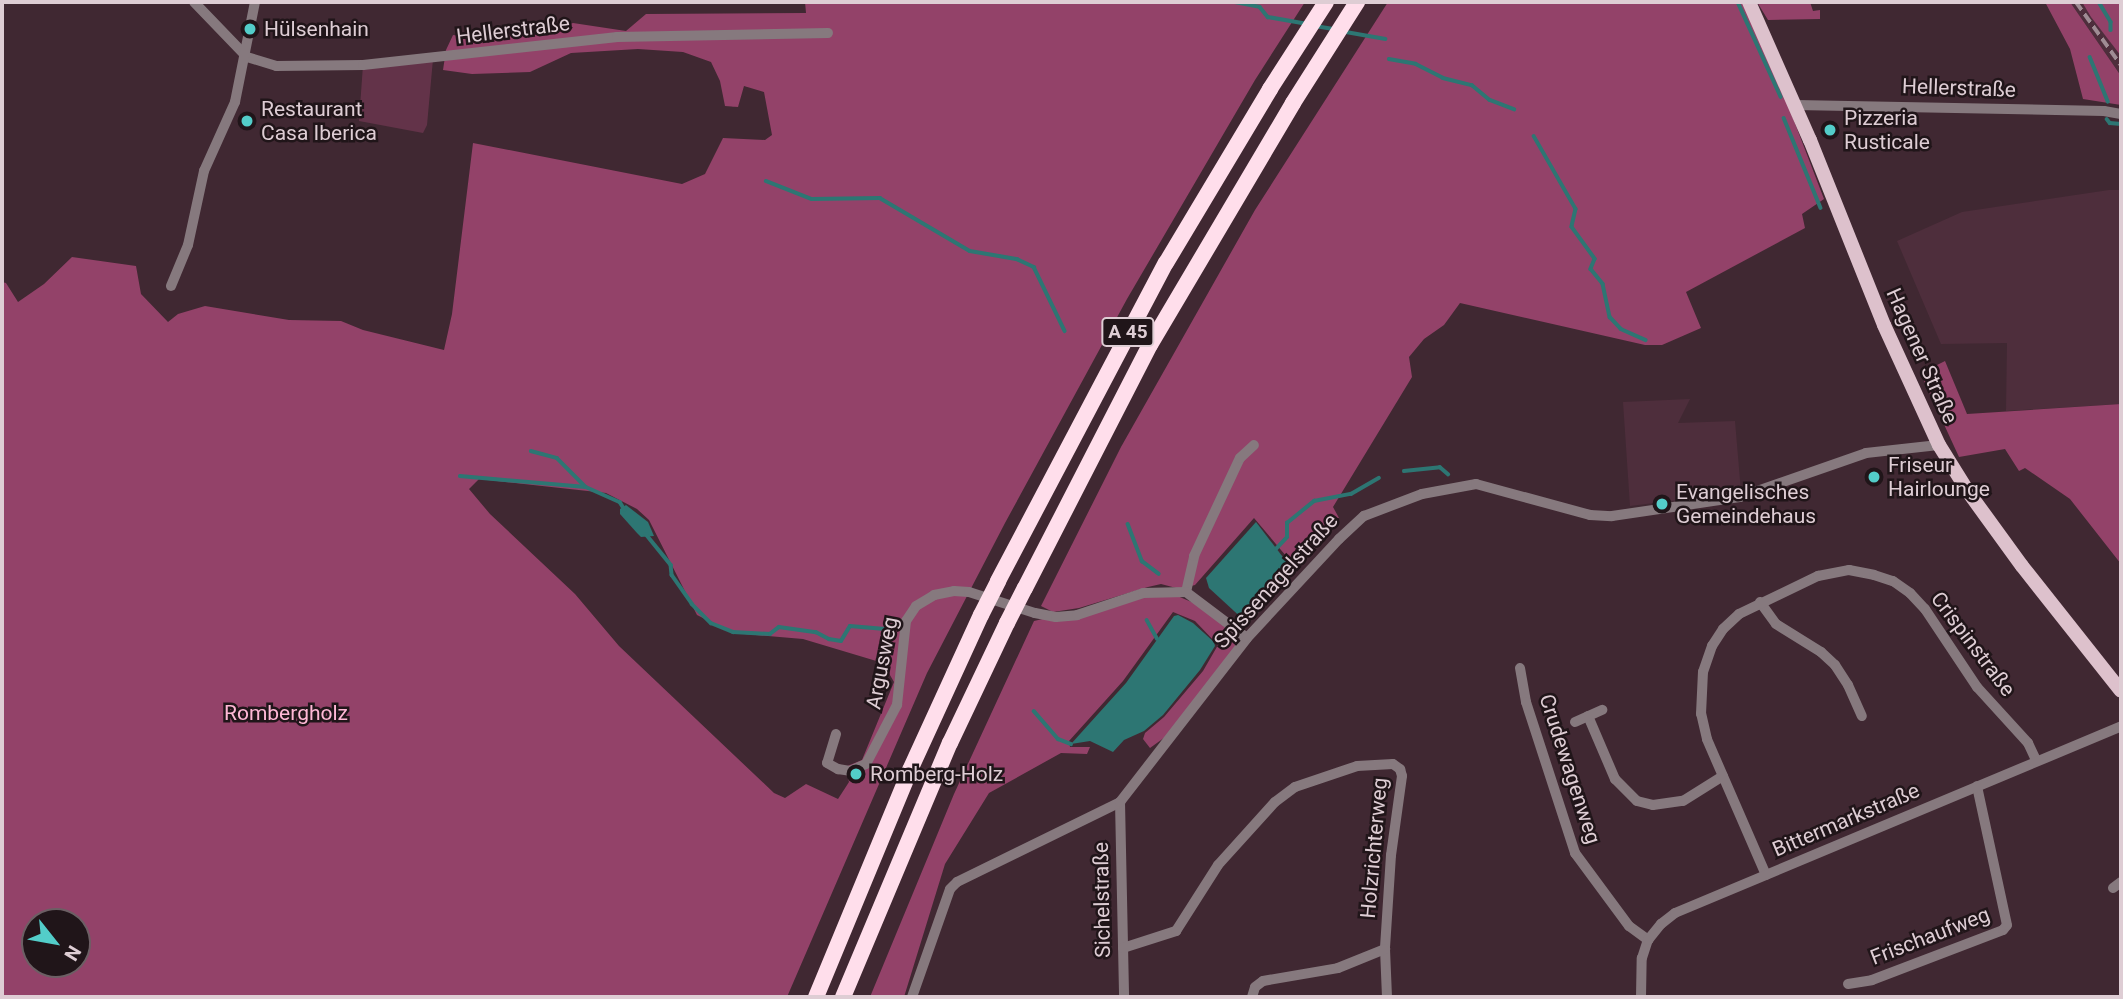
<!DOCTYPE html>
<meta charset="utf-8">
<style>
body{margin:0}
#map{position:relative;width:2123px;height:999px;overflow:hidden;background:#402832;font-family:Roboto,sans-serif}
div>[style]{position:absolute}
[style*='--x']{left:calc(var(--x)*1px);top:calc(var(--y)*1px);width:calc(var(--w)*1px);rotate:calc(var(--a)*1deg)}
.built>*{inset:0;background:#4e2e3c}
.green>*{inset:0;background:#633349}
.forest>*{inset:0;background:#934269}
.water>*{inset:0;background:#2d7673}
.stream>*{height:3.5px;margin:-1.75px;padding:0 1.75px;transform-origin:1.75px;border-radius:1.75px;background:#2d7673}
.minor>*{height:10px;margin:-5px;padding:0 5px;transform-origin:5px;border-radius:5px;background:#86797e}
.major>*{height:14px;margin:-7px;padding:0 7px;transform-origin:7px;border-radius:7px;background:#ddc1cc}
.highway>*{height:16px;margin:-8px;padding:0 8px;transform-origin:8px;border-radius:8px;background:#ffdeeb}
.rail>*{height:3.5px;margin-top:-1.75px;transform-origin:0;background:repeating-linear-gradient(90deg,#9f8c94 0 10px,transparent 0 15px)}
.highway-bridge>*{height:16px;margin:-8px;padding:0 8px;transform-origin:8px;border-radius:8px;background:#ffdeeb}
.dots>*{width:19px;height:19px;translate:-50% -50%;box-sizing:border-box;border:4px solid #201519;border-radius:50%}
span{translate:-50% -50%;white-space:nowrap;text-align:center;line-height:1.15;-webkit-text-stroke:5px #201519;paint-order:stroke}
.shield-label span{padding:2px 5px;background:#201519;border:2px solid;border-radius:5px;-webkit-text-stroke-width:0}
.shield-label{font-size:19px;color:#decdd4;font-weight:700}
.poi-label{font-size:21px;color:#decdd4}
.left{translate:0 -50%;text-align:left}
.street-label{font-size:21px;color:#decdd4}
.park-label{font-size:21px;color:#ffb8d6}
.frame{position:absolute;inset:0;border:4px solid #decdd4;pointer-events:none}
.north{position:absolute;left:21px;top:908px;width:70px;height:70px;box-sizing:border-box;background:#201519;border:2px solid #6c5f64;border-radius:50%;rotate:121deg;font-size:19px;font-weight:700;line-height:28px;text-align:center;color:#decdd4}
.north::after{content:'';display:block;margin:auto;width:24px;height:32px;background:#53cdc9;clip-path:polygon(50% 0,100% 100%,50% 72%,0 100%)}
</style>
<div id="map">
<div class="built">
<i style="clip-path:polygon(2070px 2px,2082px 2px,2121px 56px,2121px 76px)"></i>
<i style="clip-path:polygon(2109px 190px,2121px 190px,2121px 404px,2006px 411px,2007px 343px,1941px 344px,1897px 241px,1962px 212px)"></i>
<i style="clip-path:polygon(1690px 399px,1678px 423px,1735px 421px,1741px 492px,1630px 506px,1623px 402px)"></i>
</div>
<div class="green">
<i style="clip-path:polygon(433px 59px,427px 125px,423px 133px,359px 121px,363px 65px)"></i>
</div>
<div class="forest">
<i style="clip-path:polygon(evenodd,805px 2px,1305px 2px,1255px 80px,1127px 299px,1005px 523px,927px 673px,787px 997px,2px 997px,2px 282px,6px 283px,18px 302px,44px 284px,72px 257px,136px 266px,141px 294px,168px 322px,178px 314px,205px 306px,289px 320px,341px 321px,363px 330px,444px 350px,452px 314px,473px 143px,682px 184px,705px 174px,723px 138px,765px 140px,772px 135px,764px 92px,744px 86px,738px 107px,725px 106px,720px 81px,711px 62px,683px 52px,638px 49px,571px 53px,530px 72px,472px 74px,443px 70px,446px 50px,453px 35px,490px 40px,502px 34px,532px 36px,573px 23px,626px 31px,646px 14px,806px 13px,805px 2px,479px 479px,606px 493px,637px 509px,649px 520px,697px 615px,733px 633px,803px 639px,883px 663px,894px 682px,862px 760px,845px 767px,849px 782px,838px 799px,806px 784px,785px 798px,774px 793px,619px 646px,575px 594px,490px 514px,469px 489px,479px 479px,805px 2px,35px 922px,77px 922px,77px 964px,35px 964px,35px 922px)"></i>
<i style="clip-path:polygon(1388px 2px,1742px 2px,1781px 87px,1824px 199px,1802px 214px,1805px 228px,1686px 292px,1701px 328px,1662px 345px,1645px 345px,1460px 303px,1444px 325px,1424px 339px,1409px 357px,1412px 377px,1333px 507px,1339px 518px,1297px 569px,1254px 518px,1195px 585px,1180px 589px,1161px 584px,1148px 587px,1079px 608px,1053px 612px,1041px 606px,1121px 447px,1255px 210px)"></i>
<i style="clip-path:polygon(1757px 2px,1810px 2px,1813px 11px,1820px 10px,1820px 19px,1768px 20px)"></i>
<i style="clip-path:polygon(2045px 2px,2070px 2px,2121px 76px,2121px 105px,2083px 99px,2070px 49px)"></i>
<i style="clip-path:polygon(2082px 2px,2121px 2px,2121px 56px,2091px 17px)"></i>
<i style="clip-path:polygon(1945px 361px,1967px 414px,2121px 404px,2121px 564px,2070px 499px,2025px 468px,2019px 471px,2005px 449px,1959px 457px,1924px 381px,1933px 367px)"></i>
<i style="clip-path:polygon(1175px 595px,1201px 606px,1236px 634px,1238px 644px,1168px 735px,1150px 748px,1143px 739px,1145px 733px,1164px 717px,1203px 671px,1218px 645px,1195px 621px,1173px 612px,1123px 681px,1069px 741px,1070px 747px,1090px 747px,1087px 754px,1061px 753px,989px 793px,945px 864px,904px 997px,870px 997px,954px 794px,1034px 621px,1140px 596px)"></i>
</div>
<div class="water">
<i style="clip-path:polygon(626px 505px,648px 522px,654px 536px,641px 537px,637px 533px,620px 514px,620px 509px)"></i>
<i style="clip-path:polygon(1256px 522px,1292px 569px,1292px 575px,1251px 620px,1246px 622px,1209px 588px,1206px 578px)"></i>
<i style="clip-path:polygon(1178px 615px,1193px 623px,1214px 642px,1215px 646px,1200px 670px,1163px 715px,1144px 731px,1124px 740px,1113px 752px,1090px 741px,1071px 744px,1126px 683px,1174px 616px)"></i>
</div>
<div class="stream">
<i style="--x:1235;--y:2;--w:25;--a:11"></i>
<i style="--x:1260;--y:7;--w:13;--a:51"></i>
<i style="--x:1268;--y:17;--w:40;--a:10"></i>
<i style="--x:1738;--y:2;--w:104;--a:65.6"></i>
<i style="--x:2099;--y:2;--w:23;--a:59"></i>
<i style="--x:2111;--y:22;--w:8;--a:90"></i>
<i style="--x:1315;--y:26;--w:20;--a:9"></i>
<i style="--x:1346;--y:32;--w:40;--a:10"></i>
<i style="--x:2090;--y:57;--w:48;--a:67.8"></i>
<i style="--x:1389;--y:59;--w:27;--a:10"></i>
<i style="--x:1416;--y:64;--w:30;--a:27"></i>
<i style="--x:1443;--y:78;--w:30;--a:14"></i>
<i style="--x:1472;--y:85;--w:23;--a:40"></i>
<i style="--x:1490;--y:100;--w:26;--a:21"></i>
<i style="--x:1784;--y:118;--w:97;--a:67.7"></i>
<i style="--x:2107;--y:119;--w:5;--a:53"></i>
<i style="--x:2110;--y:123;--w:11;--a:5"></i>
<i style="--x:1534;--y:136;--w:84;--a:60.1"></i>
<i style="--x:1576;--y:209;--w:18;--a:103"></i>
<i style="--x:1572;--y:227;--w:39;--a:54"></i>
<i style="--x:1595;--y:259;--w:11;--a:112"></i>
<i style="--x:1591;--y:269;--w:19;--a:51"></i>
<i style="--x:1603;--y:284;--w:34;--a:78"></i>
<i style="--x:1610;--y:317;--w:16;--a:47"></i>
<i style="--x:1621;--y:329;--w:27;--a:24"></i>
<i style="--x:766;--y:181;--w:49;--a:21.4"></i>
<i style="--x:812;--y:199;--w:68;--a:-0.8"></i>
<i style="--x:880;--y:198;--w:104;--a:30.5"></i>
<i style="--x:970;--y:251;--w:48;--a:9.7"></i>
<i style="--x:1017;--y:259;--w:19;--a:25"></i>
<i style="--x:1034;--y:267;--w:71;--a:64.2"></i>
<i style="--x:531;--y:451;--w:27;--a:15"></i>
<i style="--x:557;--y:458;--w:40;--a:45"></i>
<i style="--x:1404;--y:471;--w:36;--a:-6"></i>
<i style="--x:1440;--y:467;--w:11;--a:41"></i>
<i style="--x:460;--y:476;--w:126;--a:5"></i>
<i style="--x:586;--y:487;--w:37;--a:24"></i>
<i style="--x:620;--y:502;--w:9;--a:58"></i>
<i style="--x:1128;--y:524;--w:40;--a:69"></i>
<i style="--x:1142;--y:561;--w:21;--a:37"></i>
<i style="--x:646;--y:534;--w:40;--a:51"></i>
<i style="--x:671;--y:565;--w:10;--a:84"></i>
<i style="--x:672;--y:575;--w:35;--a:55"></i>
<i style="--x:692;--y:604;--w:27;--a:45"></i>
<i style="--x:711;--y:623;--w:24;--a:22"></i>
<i style="--x:733;--y:632;--w:37;--a:3"></i>
<i style="--x:770;--y:634;--w:11;--a:-38"></i>
<i style="--x:779;--y:627;--w:37;--a:8"></i>
<i style="--x:816;--y:632;--w:15;--a:28"></i>
<i style="--x:829;--y:639;--w:12;--a:9"></i>
<i style="--x:841;--y:641;--w:17;--a:-59"></i>
<i style="--x:850;--y:626;--w:38;--a:5"></i>
<i style="--x:1276;--y:549;--w:16;--a:-47"></i>
<i style="--x:1287;--y:537;--w:14;--a:-90"></i>
<i style="--x:1287;--y:523;--w:35;--a:-39"></i>
<i style="--x:1314;--y:501;--w:38;--a:-11"></i>
<i style="--x:1351;--y:494;--w:32;--a:-30"></i>
<i style="--x:1147;--y:620;--w:21;--a:61"></i>
<i style="--x:1034;--y:711;--w:37;--a:49"></i>
<i style="--x:1058;--y:739;--w:14;--a:21"></i>
</div>
<div class="minor">
<i style="--x:194;--y:2;--w:76;--a:46.1"></i>
<i style="--x:247;--y:57;--w:30;--a:17"></i>
<i style="--x:276;--y:66;--w:87;--a:-0.7"></i>
<i style="--x:363;--y:65;--w:256;--a:-6.3"></i>
<i style="--x:617;--y:37;--w:211;--a:-1.1"></i>
<i style="--x:1796;--y:105;--w:308;--a:1.1"></i>
<i style="--x:2104;--y:111;--w:17;--a:10"></i>
<i style="--x:171;--y:286;--w:44;--a:-67.5"></i>
<i style="--x:188;--y:245;--w:76;--a:-77.8"></i>
<i style="--x:204;--y:171;--w:76;--a:-65.8"></i>
<i style="--x:235;--y:102;--w:102;--a:-78.7"></i>
<i style="--x:1186;--y:592;--w:37;--a:-77"></i>
<i style="--x:1194;--y:556;--w:108;--a:-64.9"></i>
<i style="--x:1240;--y:458;--w:19;--a:-43"></i>
<i style="--x:1760;--y:602;--w:27;--a:54"></i>
<i style="--x:1776;--y:624;--w:53;--a:31.9"></i>
<i style="--x:1821;--y:652;--w:19;--a:43"></i>
<i style="--x:1835;--y:665;--w:24;--a:57"></i>
<i style="--x:1848;--y:685;--w:34;--a:66"></i>
<i style="--x:1520;--y:668;--w:35;--a:80"></i>
<i style="--x:1526;--y:702;--w:159;--a:72"></i>
<i style="--x:1575;--y:853;--w:91;--a:53.5"></i>
<i style="--x:1629;--y:926;--w:24;--a:36"></i>
<i style="--x:1588;--y:716;--w:69;--a:66.8"></i>
<i style="--x:1615;--y:779;--w:31;--a:45"></i>
<i style="--x:1637;--y:801;--w:16;--a:14"></i>
<i style="--x:1653;--y:805;--w:30;--a:-8"></i>
<i style="--x:1683;--y:801;--w:47;--a:-32"></i>
<i style="--x:1575;--y:722;--w:30;--a:-24"></i>
<i style="--x:836;--y:734;--w:30;--a:107"></i>
<i style="--x:827;--y:763;--w:13;--a:29"></i>
<i style="--x:838;--y:769;--w:12;--a:9"></i>
<i style="--x:850;--y:771;--w:17;--a:-24"></i>
<i style="--x:866;--y:764;--w:67;--a:-62.3"></i>
<i style="--x:897;--y:705;--w:84;--a:-83.9"></i>
<i style="--x:906;--y:621;--w:18;--a:-56"></i>
<i style="--x:916;--y:606;--w:21;--a:-31"></i>
<i style="--x:934;--y:595;--w:20;--a:-11"></i>
<i style="--x:954;--y:591;--w:15;--a:4"></i>
<i style="--x:969;--y:592;--w:69;--a:17.7"></i>
<i style="--x:1035;--y:613;--w:21;--a:11"></i>
<i style="--x:1056;--y:617;--w:21;--a:-5"></i>
<i style="--x:1077;--y:615;--w:70;--a:-18.4"></i>
<i style="--x:1143;--y:593;--w:43;--a:-1.3"></i>
<i style="--x:1186;--y:592;--w:76;--a:37"></i>
<i style="--x:1120;--y:802;--w:195;--a:88.8"></i>
<i style="--x:1766;--y:875;--w:148;--a:-113.5"></i>
<i style="--x:1707;--y:739;--w:26;--a:-103"></i>
<i style="--x:1701;--y:714;--w:42;--a:-87.3"></i>
<i style="--x:1703;--y:672;--w:28;--a:-71"></i>
<i style="--x:1712;--y:646;--w:20;--a:-57"></i>
<i style="--x:1723;--y:629;--w:22;--a:-43"></i>
<i style="--x:1739;--y:614;--w:88;--a:-25.7"></i>
<i style="--x:1818;--y:576;--w:32;--a:-11"></i>
<i style="--x:1849;--y:570;--w:25;--a:11"></i>
<i style="--x:1874;--y:575;--w:20;--a:18"></i>
<i style="--x:1893;--y:581;--w:21;--a:35"></i>
<i style="--x:1910;--y:593;--w:22;--a:47"></i>
<i style="--x:1925;--y:609;--w:94;--a:56.3"></i>
<i style="--x:1977;--y:687;--w:76;--a:47.7"></i>
<i style="--x:2028;--y:743;--w:19;--a:65"></i>
<i style="--x:2113;--y:888;--w:10;--a:-37"></i>
<i style="--x:1123;--y:948;--w:56;--a:-17.8"></i>
<i style="--x:1176;--y:931;--w:78;--a:-57.5"></i>
<i style="--x:1218;--y:865;--w:85;--a:-47.9"></i>
<i style="--x:1275;--y:802;--w:25;--a:-37"></i>
<i style="--x:1295;--y:787;--w:65;--a:-18.7"></i>
<i style="--x:1357;--y:766;--w:36;--a:-3"></i>
<i style="--x:1393;--y:764;--w:9;--a:36"></i>
<i style="--x:1400;--y:769;--w:7;--a:74"></i>
<i style="--x:1402;--y:776;--w:80;--a:97.9"></i>
<i style="--x:1391;--y:855;--w:94;--a:93.7"></i>
<i style="--x:1385;--y:949;--w:48;--a:87.6"></i>
<i style="--x:1848;--y:984;--w:24;--a:-9"></i>
<i style="--x:1872;--y:980;--w:140;--a:-20.9"></i>
<i style="--x:2003;--y:930;--w:6;--a:-51"></i>
<i style="--x:2007;--y:925;--w:142;--a:-102.2"></i>
<i style="--x:912;--y:997;--w:114;--a:-70.6"></i>
<i style="--x:950;--y:889;--w:10;--a:-45"></i>
<i style="--x:957;--y:882;--w:182;--a:-26.1"></i>
<i style="--x:1120;--y:802;--w:207;--a:-52.2"></i>
<i style="--x:1247;--y:638;--w:135;--a:-47.1"></i>
<i style="--x:1339;--y:539;--w:34;--a:-43"></i>
<i style="--x:1364;--y:516;--w:62;--a:-20.8"></i>
<i style="--x:1422;--y:494;--w:55;--a:-10.5"></i>
<i style="--x:1476;--y:484;--w:118;--a:15.2"></i>
<i style="--x:1590;--y:515;--w:22;--a:3"></i>
<i style="--x:1612;--y:516;--w:129;--a:-8.4"></i>
<i style="--x:1740;--y:497;--w:133;--a:-19.2"></i>
<i style="--x:1866;--y:453;--w:73;--a:-6.3"></i>
<i style="--x:1252;--y:997;--w:10;--a:-73"></i>
<i style="--x:1255;--y:987;--w:10;--a:-37"></i>
<i style="--x:1263;--y:981;--w:76;--a:-9.8"></i>
<i style="--x:1338;--y:968;--w:51;--a:-22"></i>
<i style="--x:1641;--y:997;--w:39;--a:-89"></i>
<i style="--x:1642;--y:958;--w:19;--a:-72"></i>
<i style="--x:1648;--y:940;--w:21;--a:-51"></i>
<i style="--x:1661;--y:924;--w:18;--a:-38"></i>
<i style="--x:1675;--y:913;--w:484;--a:-22.7"></i>
</div>
<div class="major">
<i style="--x:1749;--y:2;--w:151;--a:66.2"></i>
<i style="--x:1810;--y:140;--w:199;--a:68.2"></i>
<i style="--x:1884;--y:325;--w:132;--a:65.4"></i>
<i style="--x:1939;--y:445;--w:57;--a:58"></i>
<i style="--x:1969;--y:493;--w:90;--a:54"></i>
<i style="--x:2022;--y:566;--w:159;--a:51.6"></i>
</div>
<div class="highway">
<i style="--x:998;--y:581;--w:360;--a:-62.2"></i>
<i style="--x:1166;--y:263;--w:203;--a:-59.1"></i>
<i style="--x:1270;--y:89;--w:103;--a:-57.2"></i>
<i style="--x:1025;--y:588;--w:273;--a:-62.8"></i>
<i style="--x:1150;--y:345;--w:281;--a:-59.4"></i>
<i style="--x:1293;--y:103;--w:120;--a:-57.6"></i>
<i style="--x:816;--y:997;--w:246;--a:-67.5"></i>
<i style="--x:910;--y:770;--w:170;--a:-65.4"></i>
<i style="--x:843;--y:997;--w:276;--a:-67.2"></i>
<i style="--x:950;--y:743;--w:133;--a:-64.6"></i>
</div>
<div class="rail">
<i style="--x:2076;--y:2;--w:77;--a:54.5"></i>
</div>
<div class="highway-bridge">
<i style="--x:981;--y:615;--w:38;--a:-63"></i>
<i style="--x:1007;--y:623;--w:39;--a:-63"></i>
</div>
<div class="dots">
<i style="left:250px;top:29px;background:#53cdc9"></i>
<i style="left:247px;top:121px;background:#53cdc9"></i>
<i style="left:1830px;top:130px;background:#53cdc9"></i>
<i style="left:1874px;top:477px;background:#53cdc9"></i>
<i style="left:1662px;top:504px;background:#53cdc9"></i>
<i style="left:856px;top:774px;background:#53cdc9"></i>
</div>
<div class="shield-label">
<span style="left:1128px;top:332px">A 45</span>
</div>
<div class="poi-label">
<span class="left" style="left:264px;top:29px">Hülsenhain</span>
<span class="left" style="left:261px;top:121px">Restaurant<br>Casa Iberica</span>
<span class="left" style="left:1844px;top:130px">Pizzeria<br>Rusticale</span>
<span class="left" style="left:1888px;top:477px">Friseur<br>Hairlounge</span>
<span class="left" style="left:1676px;top:504px">Evangelisches<br>Gemeindehaus</span>
<span class="left" style="left:870px;top:774px">Romberg-Holz</span>
</div>
<div class="street-label">
<span style="left:513px;top:30px;rotate:-7deg">Hellerstraße</span>
<span style="left:1959px;top:88px;rotate:2deg">Hellerstraße</span>
<span style="left:1922px;top:356px;rotate:66deg">Hagener Straße</span>
<span style="left:1276px;top:581px;rotate:-48deg">Spissenagelstraße</span>
<span style="left:1973px;top:644px;rotate:53deg">Crispinstraße</span>
<span style="left:882px;top:663px;rotate:-79deg">Argusweg</span>
<span style="left:1570px;top:769px;rotate:72deg">Crudewagenweg</span>
<span style="left:1846px;top:820px;rotate:-23deg">Bittermarkstraße</span>
<span style="left:1374px;top:848px;rotate:-85deg">Holzrichterweg</span>
<span style="left:1102px;top:900px;rotate:-91deg">Sichelstraße</span>
<span style="left:1930px;top:936px;rotate:-21deg">Frischaufweg</span>
</div>
<div class="park-label">
<span style="left:286px;top:713px">Rombergholz</span>
</div>
<div class="frame"></div>
<div class="north">N</div>
</div>
